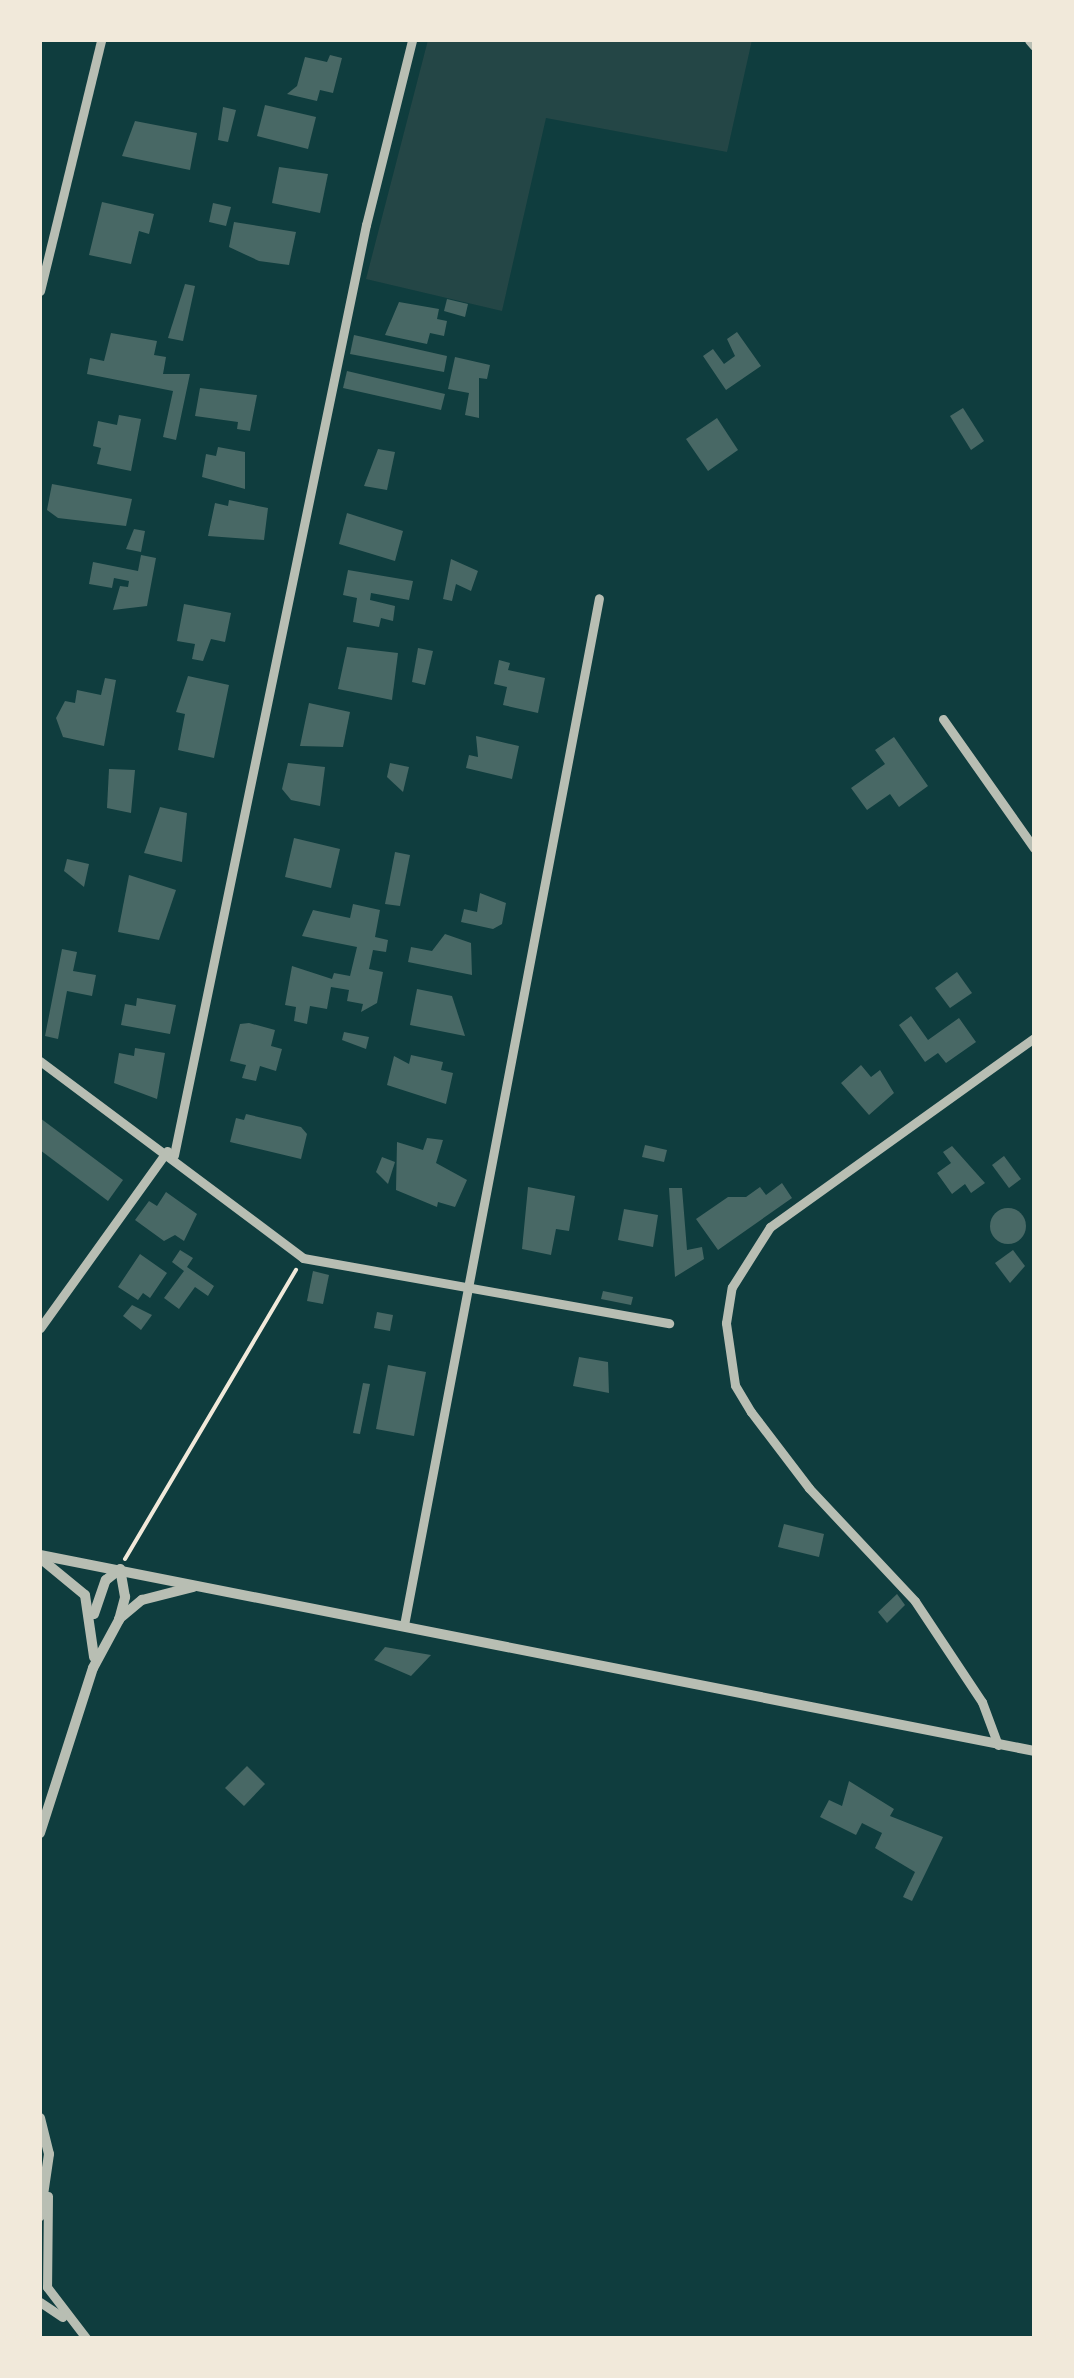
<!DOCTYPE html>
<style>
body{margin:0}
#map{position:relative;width:1074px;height:2378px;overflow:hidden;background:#0f3d3e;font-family:"Space Grotesk",sans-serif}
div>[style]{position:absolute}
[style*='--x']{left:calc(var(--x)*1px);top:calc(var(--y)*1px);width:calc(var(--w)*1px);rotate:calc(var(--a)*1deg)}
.green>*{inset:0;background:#244646}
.building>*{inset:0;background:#486865}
.round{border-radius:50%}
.path>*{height:4px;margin:-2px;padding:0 2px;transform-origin:2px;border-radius:2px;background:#f1e9da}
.minor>*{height:9px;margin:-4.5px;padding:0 4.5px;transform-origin:4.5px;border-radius:4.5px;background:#b8beb3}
.tertiary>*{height:10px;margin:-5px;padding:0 5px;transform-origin:5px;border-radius:5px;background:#b8beb3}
span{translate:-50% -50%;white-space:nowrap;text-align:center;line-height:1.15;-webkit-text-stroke:10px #f1e9da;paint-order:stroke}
.frame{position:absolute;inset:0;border:42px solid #f1e9da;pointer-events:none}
</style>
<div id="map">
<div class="green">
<i style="clip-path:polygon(428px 40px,752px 40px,727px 152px,546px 118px,502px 311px,366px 279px)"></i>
</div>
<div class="building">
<i style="clip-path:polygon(330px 55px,342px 58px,333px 93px,320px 90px,317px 101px,287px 94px,297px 86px,305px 57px,327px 62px)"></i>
<i style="clip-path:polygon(265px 105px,316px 117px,308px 149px,257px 136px)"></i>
<i style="clip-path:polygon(223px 107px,236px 110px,228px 142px,218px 140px)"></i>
<i style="clip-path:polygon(135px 121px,197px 133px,190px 170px,122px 156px)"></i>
<i style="clip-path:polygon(279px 167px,328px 174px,320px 213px,272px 203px)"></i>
<i style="clip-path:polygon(102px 202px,154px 214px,149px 234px,139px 231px,131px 264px,89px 255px)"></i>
<i style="clip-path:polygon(213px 203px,231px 207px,226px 226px,209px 222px)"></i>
<i style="clip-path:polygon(234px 222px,296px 232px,289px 265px,259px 261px,229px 247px)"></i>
<i style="clip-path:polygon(185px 284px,195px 286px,183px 341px,168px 338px)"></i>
<i style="clip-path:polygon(447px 299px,468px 304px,465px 317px,444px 311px)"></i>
<i style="clip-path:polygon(399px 302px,439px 309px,437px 319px,447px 321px,444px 336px,430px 333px,427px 344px,385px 335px)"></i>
<i style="clip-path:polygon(737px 332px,761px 366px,726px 390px,703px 356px,713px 349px,724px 364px,735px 356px,727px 339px)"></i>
<i style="clip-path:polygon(111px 333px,157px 341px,154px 355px,166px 357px,163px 374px,190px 374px,176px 440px,163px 437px,173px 391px,87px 374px,90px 358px,104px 361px)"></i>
<i style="clip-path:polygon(354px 335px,447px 356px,444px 372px,350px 354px)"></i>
<i style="clip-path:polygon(455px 357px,490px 365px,487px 379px,479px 378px,479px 418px,465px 415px,469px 393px,448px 389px)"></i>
<i style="clip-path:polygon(347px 371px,445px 394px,441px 410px,343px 388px)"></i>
<i style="clip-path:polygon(200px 388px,257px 395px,250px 431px,237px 429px,238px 422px,195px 416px)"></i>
<i style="clip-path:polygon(963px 408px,984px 441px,971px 450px,950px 416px)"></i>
<i style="clip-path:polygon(119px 415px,141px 419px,131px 471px,97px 464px,101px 448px,93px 446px,98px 421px,117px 425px)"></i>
<i style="clip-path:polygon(717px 418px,738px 450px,708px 471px,686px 439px)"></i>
<i style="clip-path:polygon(218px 447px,245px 452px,245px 489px,202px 477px,206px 454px,216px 456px)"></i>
<i style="clip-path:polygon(378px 449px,395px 452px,387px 490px,364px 486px)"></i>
<i style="clip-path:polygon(52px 484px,132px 499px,126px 526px,58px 518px,47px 510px)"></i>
<i style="clip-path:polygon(229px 500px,268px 508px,264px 540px,208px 536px,215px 503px,228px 506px)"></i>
<i style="clip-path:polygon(347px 513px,403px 531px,395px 561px,339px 544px)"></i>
<i style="clip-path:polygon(134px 529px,145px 531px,141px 552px,126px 549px)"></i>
<i style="clip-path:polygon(141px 555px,156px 558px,147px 606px,113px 610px,120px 586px,128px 587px,129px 581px,114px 578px,112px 588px,89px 584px,93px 562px,138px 571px)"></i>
<i style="clip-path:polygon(451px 559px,478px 571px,471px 591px,456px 584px,452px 601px,443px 599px)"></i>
<i style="clip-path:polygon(348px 570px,413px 581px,409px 600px,371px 593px,370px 600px,395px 606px,393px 621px,381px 618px,379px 627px,353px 622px,357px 598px,343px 595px)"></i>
<i style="clip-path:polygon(184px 604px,231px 613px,225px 642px,211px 639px,203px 661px,192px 659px,195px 644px,177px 641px)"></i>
<i style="clip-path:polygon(347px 647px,398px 653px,392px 700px,338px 689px)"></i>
<i style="clip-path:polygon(418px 648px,433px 651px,425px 685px,412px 682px)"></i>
<i style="clip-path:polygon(499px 660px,510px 663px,508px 670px,545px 678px,538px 713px,503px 705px,507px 687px,494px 684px)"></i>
<i style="clip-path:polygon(188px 676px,229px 685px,214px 758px,178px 750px,185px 714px,176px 712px)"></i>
<i style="clip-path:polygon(105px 678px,116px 680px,104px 746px,63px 737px,56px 718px,65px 701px,75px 703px,77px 690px,101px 695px)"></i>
<i style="clip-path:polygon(309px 703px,350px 712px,343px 747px,300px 746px)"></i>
<i style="clip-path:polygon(476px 736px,519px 746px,512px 779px,466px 768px,469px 755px,478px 757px)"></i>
<i style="clip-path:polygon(894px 737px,928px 786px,899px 807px,890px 794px,867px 810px,851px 788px,885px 764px,875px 750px)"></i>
<i style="clip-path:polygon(288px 763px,325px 767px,320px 806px,291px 800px,282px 789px)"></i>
<i style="clip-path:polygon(390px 763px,409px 767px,403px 792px,387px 777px)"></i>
<i style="clip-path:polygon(109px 769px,135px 770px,131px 813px,107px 808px)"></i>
<i style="clip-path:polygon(160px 807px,187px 813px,182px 862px,144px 853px)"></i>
<i style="clip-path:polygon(294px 838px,340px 849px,331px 888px,285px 877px)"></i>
<i style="clip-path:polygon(395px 852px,410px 855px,400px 906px,385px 904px)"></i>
<i style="clip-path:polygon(67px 859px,89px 864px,84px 887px,64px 871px)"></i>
<i style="clip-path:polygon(129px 875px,176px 890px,159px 940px,118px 932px)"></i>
<i style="clip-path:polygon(480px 893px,506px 903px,502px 924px,493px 929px,461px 922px,464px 909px,477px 912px)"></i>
<i style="clip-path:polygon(353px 904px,380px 910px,375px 937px,388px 940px,386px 952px,373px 950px,369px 969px,383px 972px,377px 1003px,361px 1012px,363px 1004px,347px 1001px,349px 990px,331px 987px,327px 1009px,310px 1006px,307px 1024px,294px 1021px,296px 1007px,285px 1005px,292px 966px,332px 979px,334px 973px,350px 976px,357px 947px,302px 936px,313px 910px,350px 918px)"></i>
<i style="clip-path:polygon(445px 934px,471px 943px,472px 975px,408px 962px,411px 947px,432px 951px)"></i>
<i style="clip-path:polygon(62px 949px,77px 952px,73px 971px,96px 975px,92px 996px,67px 991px,58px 1039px,45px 1036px)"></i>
<i style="clip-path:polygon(957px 972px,972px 993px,950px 1008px,935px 988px)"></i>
<i style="clip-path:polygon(417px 989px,452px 996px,465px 1036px,410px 1025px)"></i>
<i style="clip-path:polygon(137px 998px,176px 1005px,170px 1034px,121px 1025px,125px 1004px,136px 1006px)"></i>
<i style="clip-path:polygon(911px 1016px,928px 1040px,959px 1018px,976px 1042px,946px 1063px,938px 1053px,925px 1062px,899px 1025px)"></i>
<i style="clip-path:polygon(249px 1023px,275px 1030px,271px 1046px,282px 1049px,276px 1071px,260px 1066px,256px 1081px,242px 1078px,246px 1065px,230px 1061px,240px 1024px)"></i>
<i style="clip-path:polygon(344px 1032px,369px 1037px,366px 1049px,342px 1040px)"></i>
<i style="clip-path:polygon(135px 1048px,165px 1053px,157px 1099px,114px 1083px,119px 1053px,134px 1056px)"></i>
<i style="clip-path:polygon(411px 1055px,443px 1062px,441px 1070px,453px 1073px,446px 1104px,387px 1085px,394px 1056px,409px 1064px)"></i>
<i style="clip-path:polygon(861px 1065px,871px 1077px,880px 1070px,894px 1093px,869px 1115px,841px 1083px)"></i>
<i style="clip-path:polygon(246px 1114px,301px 1127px,307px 1134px,301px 1159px,230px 1142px,236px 1118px,244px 1120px)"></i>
<i style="clip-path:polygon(40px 1118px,123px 1180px,108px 1201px,40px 1150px)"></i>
<i style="clip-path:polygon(427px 1138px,443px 1140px,436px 1163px,467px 1180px,455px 1207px,438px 1202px,437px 1207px,396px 1190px,397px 1142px,423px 1150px)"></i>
<i style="clip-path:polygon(645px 1145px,667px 1150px,664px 1162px,642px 1157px)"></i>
<i style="clip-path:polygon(952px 1146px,985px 1183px,971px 1193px,965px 1184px,952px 1194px,937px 1173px,951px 1163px,943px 1152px)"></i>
<i style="clip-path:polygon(1004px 1156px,1021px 1179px,1009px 1188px,992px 1165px)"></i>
<i style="clip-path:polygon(382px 1157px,395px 1162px,388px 1184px,376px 1172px)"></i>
<i style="clip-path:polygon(782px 1183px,792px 1198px,718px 1250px,696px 1219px,728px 1197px,746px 1197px,760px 1187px,766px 1195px)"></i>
<i style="clip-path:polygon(528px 1187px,575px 1196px,569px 1231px,556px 1229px,551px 1255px,522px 1249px)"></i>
<i style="clip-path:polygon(669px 1188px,682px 1188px,687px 1250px,702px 1247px,704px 1259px,675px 1277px)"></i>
<i style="clip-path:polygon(166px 1192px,197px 1214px,184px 1241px,175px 1235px,164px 1241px,135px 1220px,149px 1201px,157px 1206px)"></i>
<i class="round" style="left:990px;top:1208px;width:36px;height:36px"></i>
<i style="clip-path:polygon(624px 1209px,658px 1215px,653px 1247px,618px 1240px)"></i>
<i style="clip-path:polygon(180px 1250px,193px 1258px,187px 1267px,214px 1286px,208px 1296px,195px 1287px,179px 1309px,164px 1298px,184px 1271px,172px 1262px)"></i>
<i style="clip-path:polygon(1013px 1250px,1025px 1266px,1010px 1283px,995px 1263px)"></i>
<i style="clip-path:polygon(140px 1254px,167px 1273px,150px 1298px,143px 1293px,138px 1300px,118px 1287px)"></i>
<i style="clip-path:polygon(313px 1271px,329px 1275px,323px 1304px,307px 1301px)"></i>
<i style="clip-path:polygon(603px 1291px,633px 1297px,631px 1305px,601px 1299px)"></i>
<i style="clip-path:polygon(132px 1305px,152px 1315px,141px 1330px,123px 1316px)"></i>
<i style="clip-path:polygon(377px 1312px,393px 1315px,390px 1331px,374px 1328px)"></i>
<i style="clip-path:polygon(579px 1357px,608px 1362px,609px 1393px,573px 1386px)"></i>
<i style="clip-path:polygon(388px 1365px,426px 1372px,414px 1436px,376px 1429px)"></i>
<i style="clip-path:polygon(363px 1383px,370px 1384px,360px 1434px,353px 1433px)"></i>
<i style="clip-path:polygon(784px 1524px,824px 1534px,819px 1557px,778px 1547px)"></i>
<i style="clip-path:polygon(897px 1594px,905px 1605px,887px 1623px,878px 1612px)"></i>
<i style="clip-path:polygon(385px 1647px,431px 1655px,411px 1676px,374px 1660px)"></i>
<i style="clip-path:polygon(247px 1766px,265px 1784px,244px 1806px,225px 1788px)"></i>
<i style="clip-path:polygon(849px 1781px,894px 1809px,890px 1816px,943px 1837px,912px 1901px,903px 1897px,915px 1872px,875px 1848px,882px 1833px,862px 1823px,856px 1835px,820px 1817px,829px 1800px,842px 1806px)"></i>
</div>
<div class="path">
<i style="--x:125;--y:1559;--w:336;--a:-59.4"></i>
</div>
<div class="minor">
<i style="--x:1029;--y:40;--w:8;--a:50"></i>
<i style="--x:40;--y:291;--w:258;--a:-76.3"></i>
<i style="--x:943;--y:719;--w:158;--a:54.8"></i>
<i style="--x:40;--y:1061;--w:329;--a:36.8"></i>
<i style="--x:303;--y:1258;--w:372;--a:10.1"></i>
<i style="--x:174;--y:1155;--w:950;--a:-78.34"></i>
<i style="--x:366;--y:225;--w:191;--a:-76"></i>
<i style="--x:40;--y:1328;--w:218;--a:-54.3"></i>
<i style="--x:404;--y:1625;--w:1045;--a:-79.25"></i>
<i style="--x:998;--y:1745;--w:46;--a:-110.4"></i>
<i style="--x:982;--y:1702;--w:121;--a:-123.6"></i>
<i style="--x:915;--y:1601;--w:155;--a:-133.2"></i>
<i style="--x:809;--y:1488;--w:96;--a:-127.3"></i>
<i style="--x:751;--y:1412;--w:31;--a:-121"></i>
<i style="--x:735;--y:1385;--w:63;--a:-98.3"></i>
<i style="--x:726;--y:1323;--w:36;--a:-81"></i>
<i style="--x:732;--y:1287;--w:71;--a:-57.7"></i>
<i style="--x:770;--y:1227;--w:325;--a:-35.6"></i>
<i style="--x:48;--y:2196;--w:91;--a:90.6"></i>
<i style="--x:47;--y:2287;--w:64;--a:52.6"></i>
<i style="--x:40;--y:2302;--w:27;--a:34"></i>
</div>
<div class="tertiary">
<i style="--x:40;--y:1555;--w:1013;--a:11.15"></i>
<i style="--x:40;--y:1558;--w:58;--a:39.4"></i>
<i style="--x:85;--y:1595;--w:63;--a:81.7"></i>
<i style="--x:94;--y:1614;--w:36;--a:-71"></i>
<i style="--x:106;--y:1580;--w:18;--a:-38"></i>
<i style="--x:119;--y:1619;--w:30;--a:-40"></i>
<i style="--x:142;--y:1600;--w:53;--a:-14.3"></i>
<i style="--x:40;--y:1833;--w:173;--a:-72.2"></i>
<i style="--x:93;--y:1668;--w:55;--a:-61.6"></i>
<i style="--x:119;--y:1620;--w:24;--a:-75"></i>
<i style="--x:125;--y:1597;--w:28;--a:-100"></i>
<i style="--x:40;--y:2118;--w:37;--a:76"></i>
<i style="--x:49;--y:2154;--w:63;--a:98.3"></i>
</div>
<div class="frame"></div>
</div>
